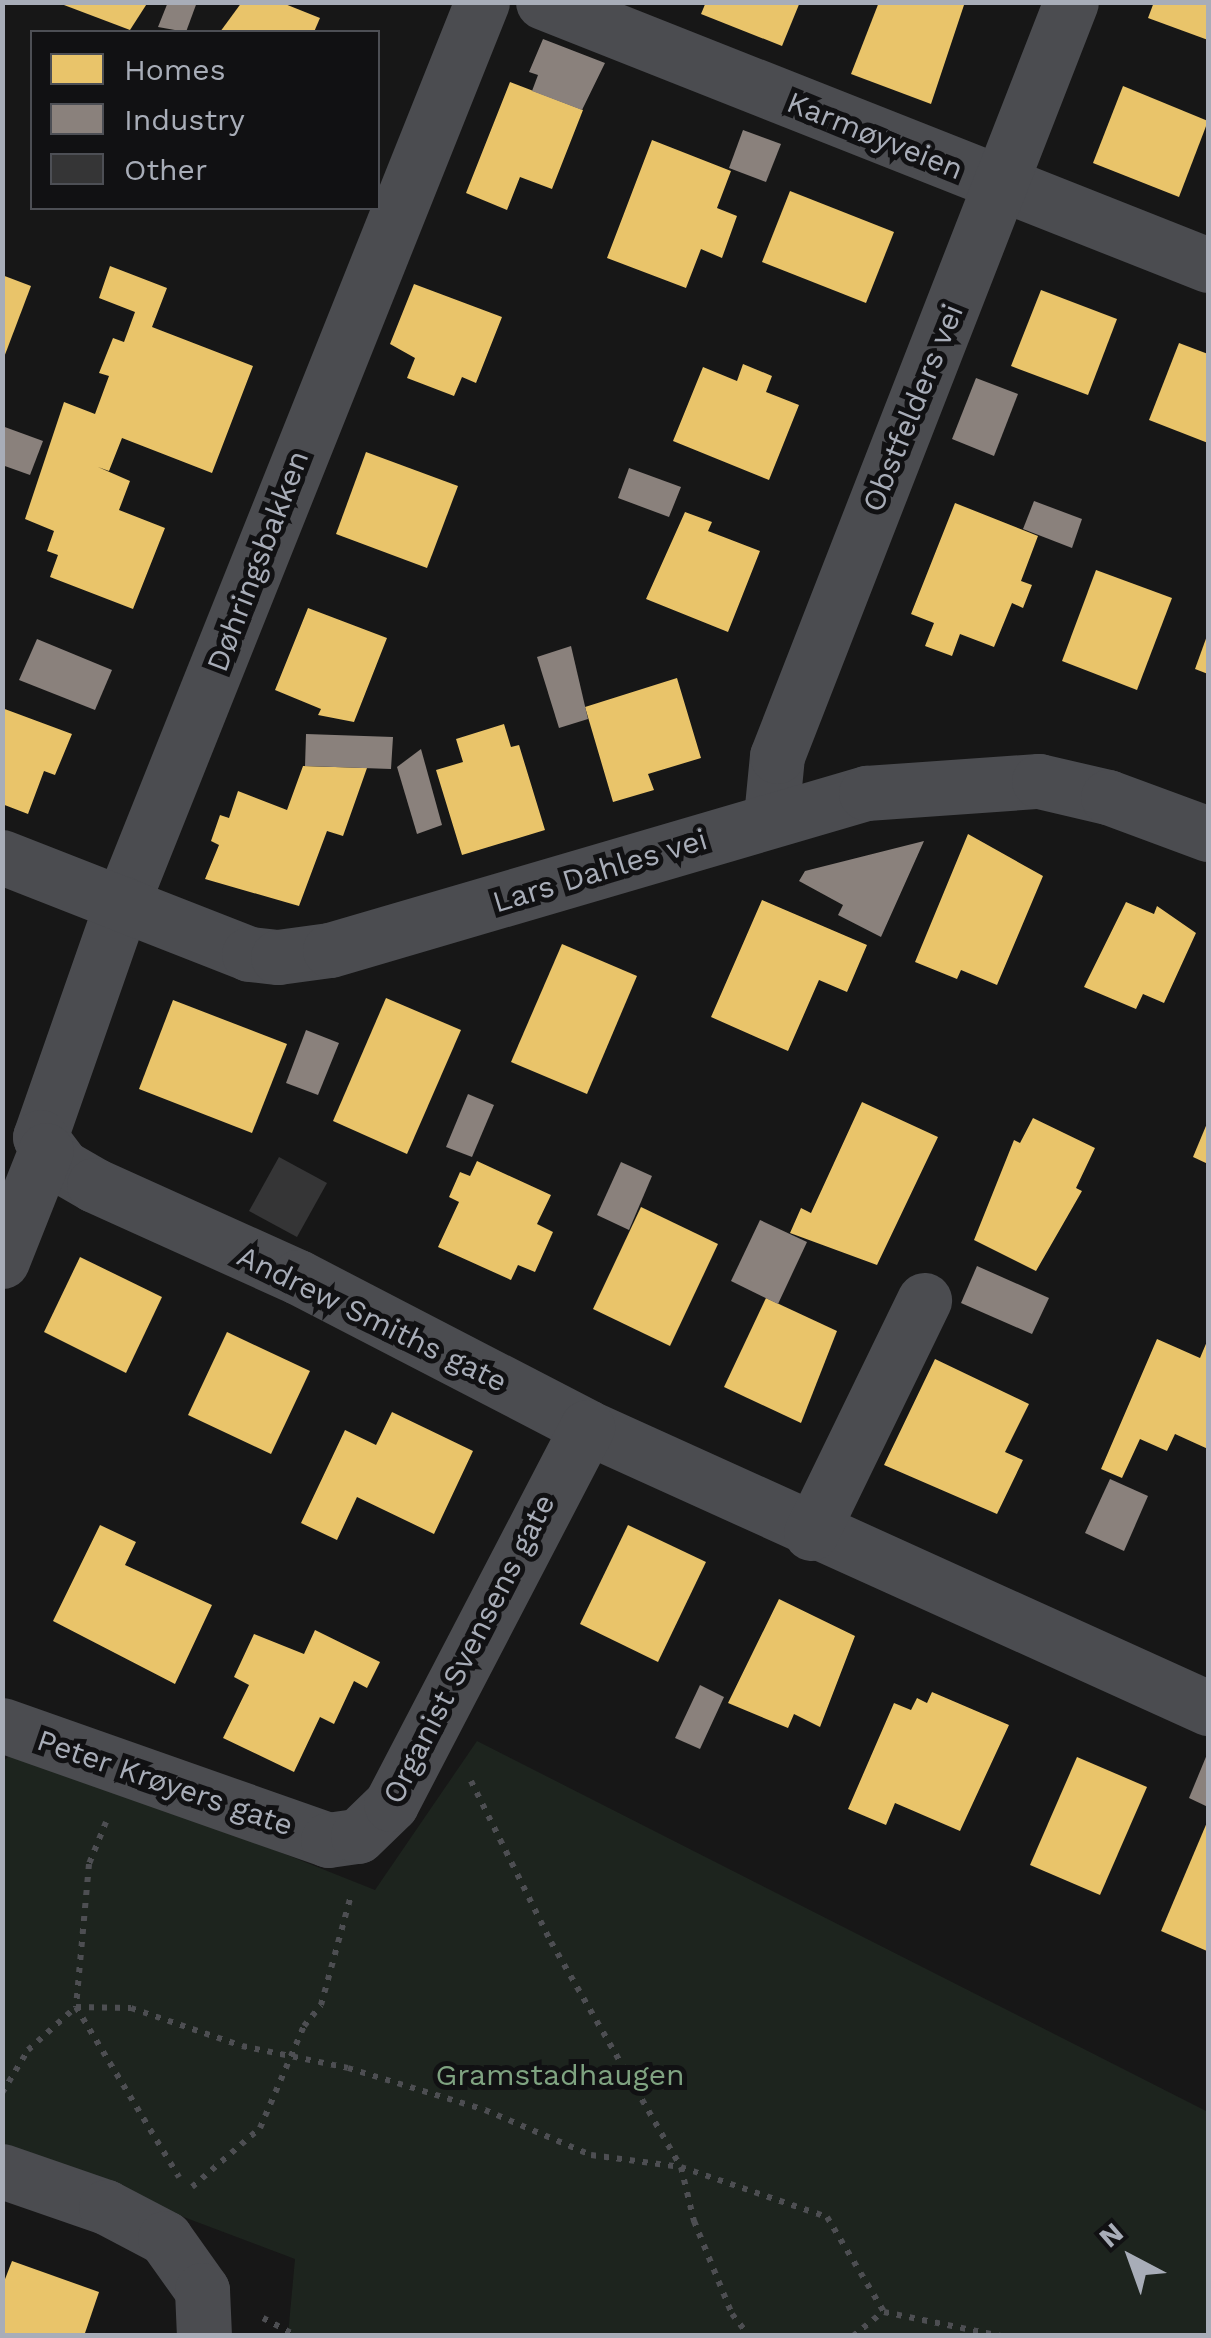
<!DOCTYPE html>
<meta charset="utf-8">
<style>
body{margin:0}
#map{position:relative;width:1211px;height:2338px;overflow:hidden;background:#171717;font-family:"Work Sans",sans-serif}
div>[style]{position:absolute}
[style*='--x']{left:calc(var(--x)*1px);top:calc(var(--y)*1px);width:calc(var(--w)*1px);rotate:calc(var(--a)*1deg)}
.green>*{inset:0;background:#1d241e}
.homes>*{inset:0;background:#e9c46a}
.industry>*{inset:0;background:#8a817c}
.building>*{inset:0;background:#353536}
.path>*{height:6px;margin-top:-3px;transform-origin:0;background:repeating-linear-gradient(90deg,#4d4e52 0 5px,transparent 0 13px)}
.minor>*{height:55px;margin:-27.5px;padding:0 27.5px;transform-origin:27.5px;border-radius:27.5px;background:#4b4c50}
span{translate:-50% -50%;white-space:nowrap;text-align:center;line-height:1.15;-webkit-text-stroke:10px #111113;paint-order:stroke}
.street-label{font-size:30px;color:#a8adb8}
.park-label{font-size:30px;color:#7fa381}
.frame{position:absolute;inset:0;border:5px solid #a8adb8;pointer-events:none}
.legend{position:absolute;left:30px;top:30px;width:350px;height:180px;box-sizing:border-box;background:#111113;border:2px solid #4d4f55;margin:0;padding:12px 18px;list-style:none;font-size:30px;color:#a8adb8}
.legend li{display:flex;align-items:center;gap:20px;height:50px}
.legend b{width:50px;border:2px solid #4d4f55}
.north{position:absolute;left:1081px;top:2208px;width:100px;height:100px;-webkit-text-stroke:8px #111113;paint-order:stroke;rotate:319deg;font-size:28px;font-weight:700;line-height:40px;text-align:center;color:#a8adb8}
.north::after{content:'';display:block;margin:auto;width:35px;height:45px;background:#a8adb8;clip-path:polygon(50% 0,100% 100%,50% 72%,0 100%)}
</style>
<div id="map">
<div class="green">
<i style="clip-path:polygon(477px 1741px,1208px 2112px,1208px 2335px,288px 2335px,295px 2259px,3px 2149px,2px 1762px,12px 1754px,49px 1760px,375px 1890px)"></i>
</div>
<div class="homes">
<i style="clip-path:polygon(56px 2px,148px 2px,130px 30px)"></i>
<i style="clip-path:polygon(242px 2px,280px 2px,320px 18px,314px 32px,220px 32px)"></i>
<i style="clip-path:polygon(706px 2px,800px 2px,782px 46px,701px 14px)"></i>
<i style="clip-path:polygon(879px 2px,965px 2px,931px 104px,851px 74px)"></i>
<i style="clip-path:polygon(1154px 2px,1208px 2px,1208px 40px,1148px 18px)"></i>
<i style="clip-path:polygon(510px 82px,583px 110px,552px 189px,520px 177px,507px 210px,466px 193px)"></i>
<i style="clip-path:polygon(1123px 86px,1208px 121px,1179px 197px,1093px 163px)"></i>
<i style="clip-path:polygon(652px 140px,731px 171px,717px 208px,737px 216px,722px 258px,701px 249px,686px 288px,607px 258px)"></i>
<i style="clip-path:polygon(790px 191px,894px 232px,866px 303px,762px 262px)"></i>
<i style="clip-path:polygon(110px 266px,167px 288px,152px 327px,253px 366px,212px 473px,122px 438px,109px 471px,98px 467px,130px 481px,119px 510px,165px 528px,133px 609px,50px 577px,58px 555px,47px 551px,54px 531px,25px 519px,64px 402px,95px 414px,109px 376px,99px 373px,113px 338px,124px 342px,135px 312px,99px 298px)"></i>
<i style="clip-path:polygon(2px 275px,31px 286px,3px 360px,2px 360px)"></i>
<i style="clip-path:polygon(414px 284px,502px 317px,476px 383px,462px 377px,454px 396px,407px 378px,415px 358px,390px 344px)"></i>
<i style="clip-path:polygon(1041px 290px,1117px 319px,1088px 395px,1011px 366px)"></i>
<i style="clip-path:polygon(1179px 343px,1208px 354px,1208px 443px,1149px 420px)"></i>
<i style="clip-path:polygon(743px 364px,772px 376px,766px 392px,799px 405px,769px 480px,673px 441px,703px 367px,737px 381px)"></i>
<i style="clip-path:polygon(366px 452px,458px 486px,427px 568px,336px 534px)"></i>
<i style="clip-path:polygon(955px 503px,1038px 536px,1021px 581px,1032px 585px,1023px 608px,1012px 603px,994px 647px,960px 634px,952px 656px,925px 646px,934px 623px,911px 614px)"></i>
<i style="clip-path:polygon(685px 512px,712px 522px,708px 531px,760px 551px,728px 632px,646px 599px)"></i>
<i style="clip-path:polygon(1096px 570px,1172px 598px,1137px 690px,1062px 661px)"></i>
<i style="clip-path:polygon(308px 608px,387px 638px,354px 722px,318px 715px,321px 709px,275px 690px)"></i>
<i style="clip-path:polygon(1208px 633px,1208px 674px,1195px 669px)"></i>
<i style="clip-path:polygon(677px 678px,701px 758px,648px 774px,654px 790px,613px 802px,585px 707px)"></i>
<i style="clip-path:polygon(2px 708px,72px 734px,55px 775px,44px 771px,28px 814px,2px 804px)"></i>
<i style="clip-path:polygon(504px 724px,511px 747px,519px 745px,545px 830px,462px 855px,436px 770px,463px 762px,456px 739px)"></i>
<i style="clip-path:polygon(303px 766px,367px 768px,343px 836px,327px 831px,299px 906px,205px 879px,219px 845px,211px 841px,220px 815px,229px 818px,238px 791px,287px 810px)"></i>
<i style="clip-path:polygon(968px 834px,1043px 876px,997px 985px,961px 970px,957px 979px,915px 962px)"></i>
<i style="clip-path:polygon(762px 900px,867px 945px,847px 992px,819px 980px,788px 1051px,711px 1017px)"></i>
<i style="clip-path:polygon(1126px 902px,1154px 914px,1157px 906px,1196px 933px,1164px 1003px,1143px 994px,1136px 1009px,1084px 987px)"></i>
<i style="clip-path:polygon(562px 944px,637px 976px,587px 1094px,511px 1062px)"></i>
<i style="clip-path:polygon(386px 998px,461px 1030px,407px 1154px,333px 1121px)"></i>
<i style="clip-path:polygon(173px 1000px,287px 1044px,252px 1133px,139px 1089px)"></i>
<i style="clip-path:polygon(862px 1102px,938px 1137px,877px 1265px,790px 1233px,801px 1208px,811px 1213px)"></i>
<i style="clip-path:polygon(1033px 1118px,1095px 1148px,1076px 1188px,1082px 1191px,1036px 1271px,974px 1240px,1014px 1140px,1020px 1143px)"></i>
<i style="clip-path:polygon(1208px 1121px,1208px 1164px,1193px 1157px)"></i>
<i style="clip-path:polygon(477px 1161px,551px 1195px,537px 1224px,553px 1232px,535px 1272px,518px 1265px,511px 1280px,438px 1247px,459px 1202px,449px 1197px,460px 1172px,470px 1176px)"></i>
<i style="clip-path:polygon(641px 1207px,718px 1244px,670px 1346px,593px 1309px)"></i>
<i style="clip-path:polygon(80px 1257px,162px 1297px,126px 1373px,44px 1332px)"></i>
<i style="clip-path:polygon(766px 1298px,837px 1331px,801px 1423px,724px 1387px)"></i>
<i style="clip-path:polygon(227px 1332px,310px 1371px,271px 1454px,188px 1415px)"></i>
<i style="clip-path:polygon(1157px 1339px,1200px 1358px,1208px 1339px,1208px 1449px,1175px 1434px,1167px 1451px,1140px 1439px,1122px 1478px,1101px 1469px)"></i>
<i style="clip-path:polygon(935px 1359px,1029px 1404px,1005px 1452px,1023px 1460px,997px 1514px,884px 1465px)"></i>
<i style="clip-path:polygon(392px 1412px,473px 1451px,434px 1534px,357px 1497px,337px 1540px,301px 1523px,345px 1430px,376px 1445px)"></i>
<i style="clip-path:polygon(100px 1525px,136px 1542px,125px 1565px,212px 1605px,175px 1684px,53px 1621px)"></i>
<i style="clip-path:polygon(628px 1525px,706px 1562px,658px 1662px,580px 1624px)"></i>
<i style="clip-path:polygon(779px 1599px,855px 1636px,820px 1727px,794px 1714px,788px 1728px,728px 1703px)"></i>
<i style="clip-path:polygon(315px 1630px,380px 1662px,367px 1688px,354px 1681px,334px 1724px,320px 1717px,294px 1772px,223px 1738px,249px 1685px,234px 1677px,254px 1634px,304px 1654px)"></i>
<i style="clip-path:polygon(932px 1692px,1009px 1725px,960px 1831px,895px 1803px,886px 1825px,848px 1809px,894px 1703px,911px 1710px,917px 1698px,927px 1703px)"></i>
<i style="clip-path:polygon(1077px 1757px,1147px 1787px,1100px 1895px,1030px 1865px)"></i>
<i style="clip-path:polygon(1208px 1820px,1208px 1948px,1207px 1951px,1161px 1931px)"></i>
<i style="clip-path:polygon(12px 2261px,99px 2292px,84px 2336px,2px 2336px,2px 2287px)"></i>
</div>
<div class="industry">
<i style="clip-path:polygon(168px 2px,197px 2px,186px 32px,158px 27px)"></i>
<i style="clip-path:polygon(543px 39px,605px 63px,582px 110px,532px 91px,538px 75px,529px 72px)"></i>
<i style="clip-path:polygon(743px 130px,781px 144px,766px 182px,729px 168px)"></i>
<i style="clip-path:polygon(976px 378px,1018px 394px,994px 456px,952px 439px)"></i>
<i style="clip-path:polygon(2px 426px,43px 441px,30px 475px,2px 465px)"></i>
<i style="clip-path:polygon(629px 468px,681px 487px,669px 517px,618px 498px)"></i>
<i style="clip-path:polygon(1034px 501px,1082px 519px,1072px 548px,1023px 529px)"></i>
<i style="clip-path:polygon(37px 639px,112px 670px,95px 710px,19px 680px)"></i>
<i style="clip-path:polygon(571px 646px,588px 719px,559px 728px,537px 657px)"></i>
<i style="clip-path:polygon(306px 734px,393px 737px,391px 769px,305px 766px)"></i>
<i style="clip-path:polygon(421px 749px,442px 825px,417px 834px,397px 767px)"></i>
<i style="clip-path:polygon(924px 841px,881px 937px,838px 915px,843px 905px,799px 881px,805px 871px)"></i>
<i style="clip-path:polygon(306px 1030px,339px 1043px,318px 1095px,286px 1083px)"></i>
<i style="clip-path:polygon(468px 1094px,494px 1105px,472px 1157px,446px 1147px)"></i>
<i style="clip-path:polygon(621px 1162px,652px 1176px,629px 1230px,597px 1215px)"></i>
<i style="clip-path:polygon(760px 1220px,807px 1242px,778px 1304px,731px 1281px)"></i>
<i style="clip-path:polygon(977px 1266px,1049px 1298px,1032px 1334px,961px 1303px)"></i>
<i style="clip-path:polygon(1110px 1479px,1148px 1496px,1124px 1551px,1085px 1533px)"></i>
<i style="clip-path:polygon(700px 1685px,724px 1697px,700px 1749px,675px 1738px)"></i>
<i style="clip-path:polygon(1208px 1752px,1208px 1807px,1189px 1798px)"></i>
</div>
<div class="building">
<i style="clip-path:polygon(279px 1157px,327px 1183px,297px 1237px,249px 1211px)"></i>
</div>
<div class="path">
<i style="--x:471;--y:1781;--w:180;--a:63.6"></i>
<i style="--x:551;--y:1942;--w:260;--a:60"></i>
<i style="--x:681;--y:2167;--w:56;--a:76.5"></i>
<i style="--x:694;--y:2221;--w:100;--a:67.8"></i>
<i style="--x:732;--y:2314;--w:28;--a:52"></i>
<i style="--x:106;--y:1822;--w:45;--a:112"></i>
<i style="--x:89;--y:1864;--w:144;--a:95.2"></i>
<i style="--x:76;--y:2007;--w:199;--a:58.8"></i>
<i style="--x:2;--y:2093;--w:50;--a:-58.8"></i>
<i style="--x:28;--y:2050;--w:64;--a:-41.9"></i>
<i style="--x:76;--y:2007;--w:55;--a:1"></i>
<i style="--x:131;--y:2008;--w:117;--a:18.9"></i>
<i style="--x:242;--y:2046;--w:108;--a:11.7"></i>
<i style="--x:348;--y:2068;--w:143;--a:17"></i>
<i style="--x:485;--y:2110;--w:115;--a:23"></i>
<i style="--x:591;--y:2155;--w:91;--a:7.6"></i>
<i style="--x:681;--y:2167;--w:154;--a:18.9"></i>
<i style="--x:827;--y:2217;--w:111;--a:59"></i>
<i style="--x:884;--y:2312;--w:119;--a:11.6"></i>
<i style="--x:192;--y:2187;--w:90;--a:-40.9"></i>
<i style="--x:260;--y:2128;--w:111;--a:-66.7"></i>
<i style="--x:304;--y:2026;--w:27;--a:-51"></i>
<i style="--x:321;--y:2005;--w:114;--a:-74.7"></i>
<i style="--x:263;--y:2318;--w:38;--a:28"></i>
<i style="--x:853;--y:2336;--w:38;--a:-39"></i>
</div>
<div class="minor">
<i style="--x:482;--y:2;--w:970;--a:111.78"></i>
<i style="--x:122;--y:903;--w:248;--a:109.3"></i>
<i style="--x:40;--y:1137;--w:38;--a:53"></i>
<i style="--x:63;--y:1167;--w:36;--a:30"></i>
<i style="--x:94;--y:1185;--w:224;--a:24.3"></i>
<i style="--x:298;--y:1277;--w:326;--a:27.4"></i>
<i style="--x:587;--y:1427;--w:682;--a:24.35"></i>
<i style="--x:543;--y:2;--w:715;--a:21.58"></i>
<i style="--x:771;--y:817;--w:61;--a:-84.4"></i>
<i style="--x:777;--y:756;--w:809;--a:-68.7"></i>
<i style="--x:2;--y:857;--w:265;--a:21.4"></i>
<i style="--x:249;--y:954;--w:29;--a:6"></i>
<i style="--x:278;--y:957;--w:52;--a:-7.7"></i>
<i style="--x:330;--y:950;--w:559;--a:-16.33"></i>
<i style="--x:866;--y:793;--w:173;--a:-4"></i>
<i style="--x:1039;--y:781;--w:71;--a:13.1"></i>
<i style="--x:1108;--y:797;--w:107;--a:20.3"></i>
<i style="--x:2;--y:1261;--w:119;--a:-68.4"></i>
<i style="--x:811;--y:1533;--w:259;--a:-64.1"></i>
<i style="--x:2;--y:1725;--w:346;--a:19.4"></i>
<i style="--x:328;--y:1840;--w:30;--a:-8"></i>
<i style="--x:358;--y:1836;--w:46;--a:-44.1"></i>
<i style="--x:391;--y:1804;--w:425;--a:-62.5"></i>
<i style="--x:2;--y:2171;--w:110;--a:19.1"></i>
<i style="--x:106;--y:2207;--w:67;--a:27.7"></i>
<i style="--x:165;--y:2238;--w:64;--a:54.6"></i>
<i style="--x:202;--y:2290;--w:46;--a:87.5"></i>
</div>
<div class="street-label">
<span style="left:875px;top:136px;rotate:22deg">Karmøyveien</span>
<span style="left:913px;top:408px;rotate:-68deg">Obstfelders vei</span>
<span style="left:258px;top:561px;rotate:-69deg">Døhringsbakken</span>
<span style="left:600px;top:871px;rotate:-17deg">Lars Dahles vei</span>
<span style="left:372px;top:1319px;rotate:26deg">Andrew Smiths gate</span>
<span style="left:469px;top:1649px;rotate:-63deg">Organist Svensens gate</span>
<span style="left:165px;top:1783px;rotate:19deg">Peter Krøyers gate</span>
</div>
<div class="park-label">
<span style="left:560px;top:2075px">Gramstadhaugen</span>
</div>
<div class="frame"></div>
<ul class="legend">
<li><b style="height:28px;background:#e9c46a"></b>Homes</li>
<li><b style="height:28px;background:#8a817c"></b>Industry</li>
<li><b style="height:28px;background:#353536"></b>Other</li>
</ul>
<div class="north">N</div>
</div>
